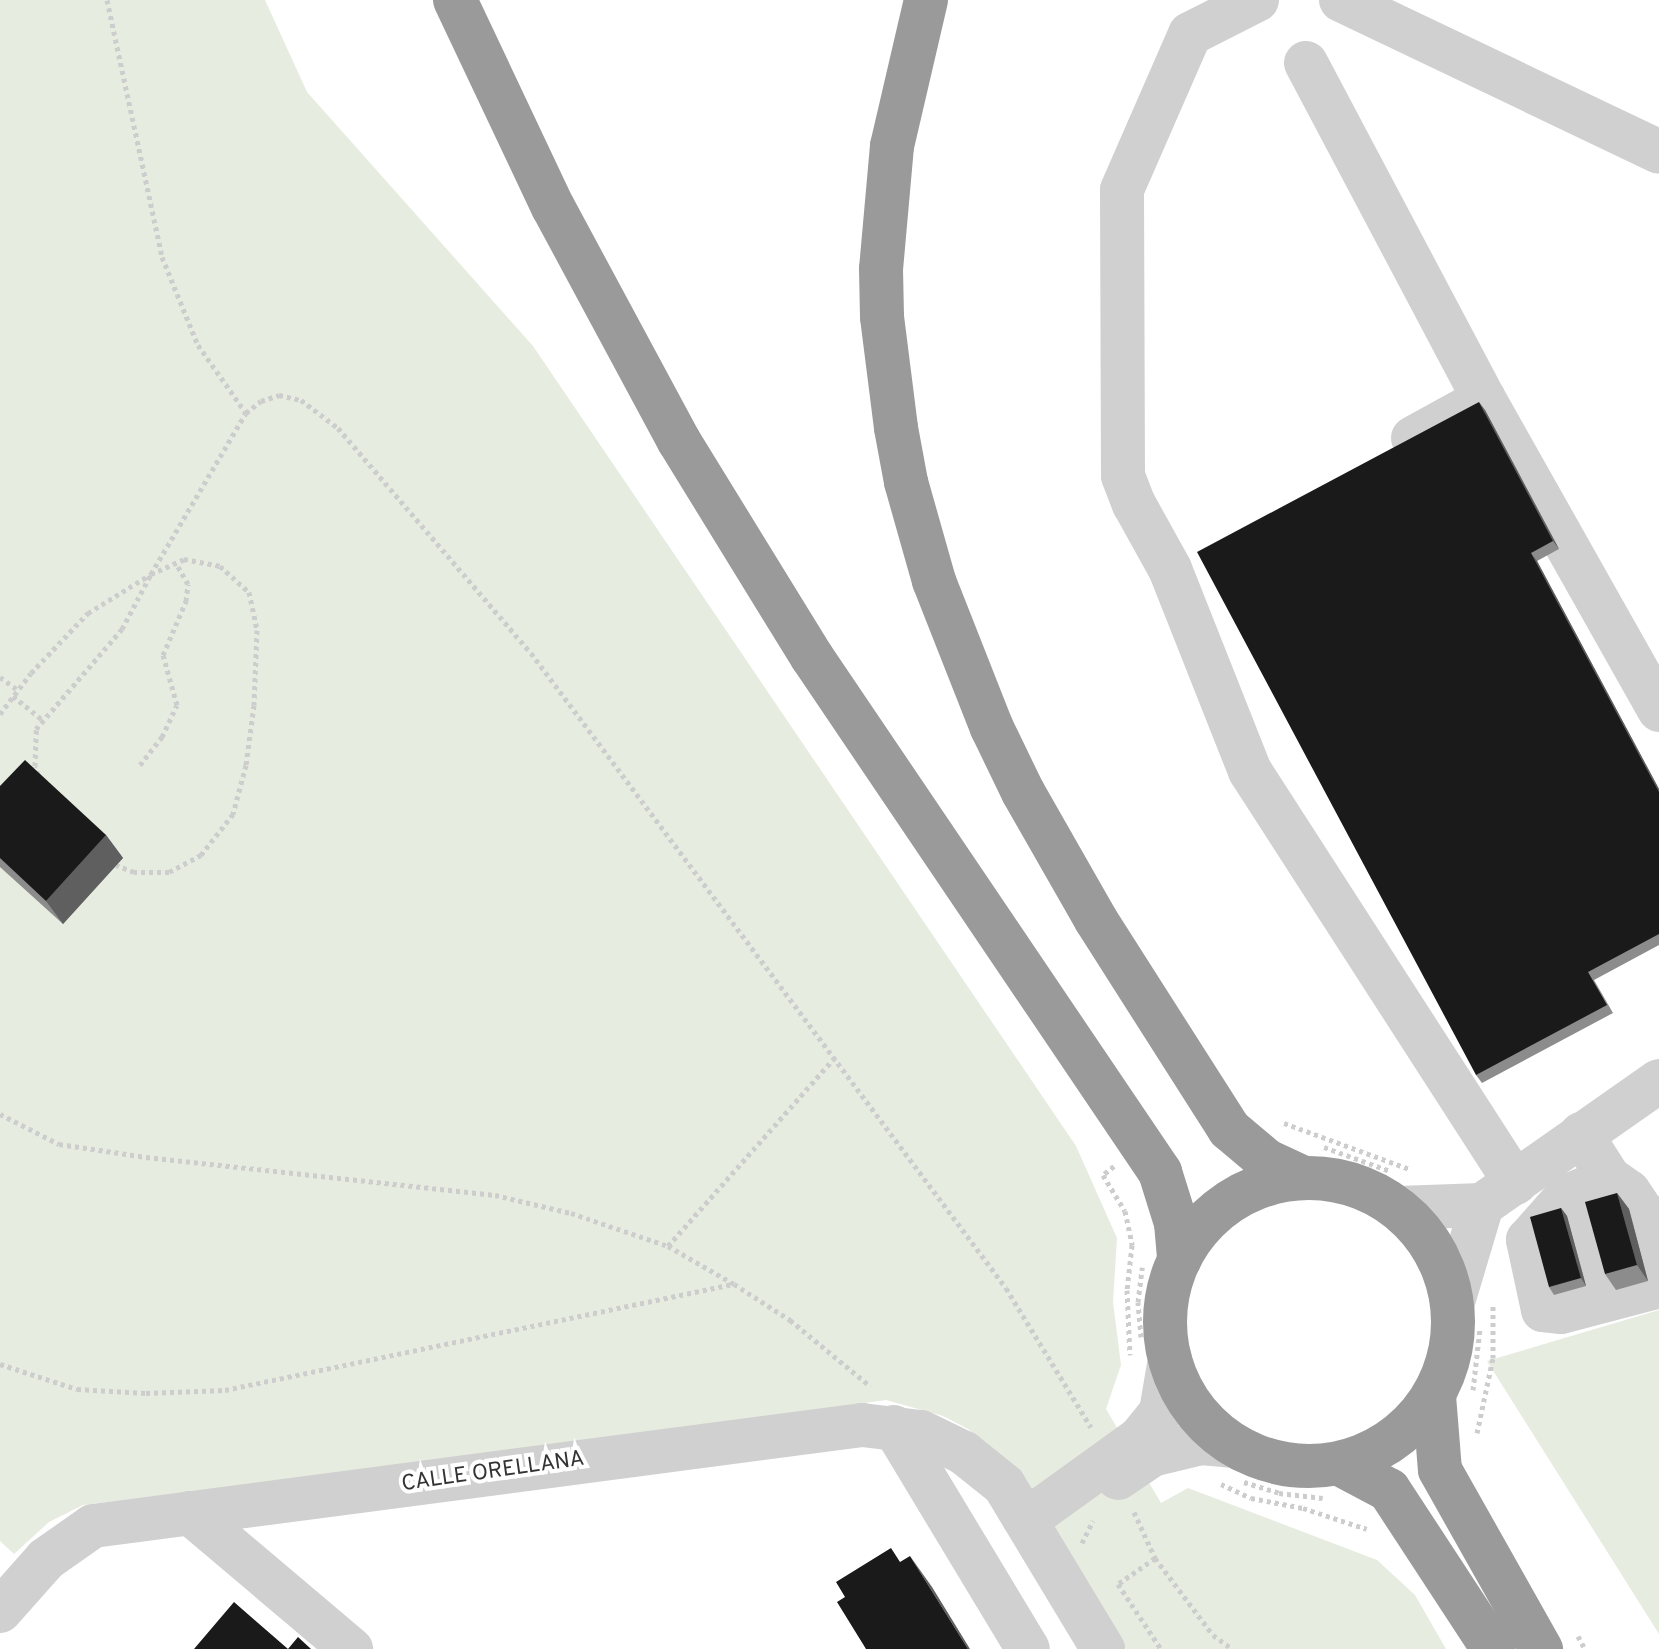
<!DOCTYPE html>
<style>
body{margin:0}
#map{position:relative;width:1659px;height:1649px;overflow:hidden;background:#fff;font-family:Overpass,sans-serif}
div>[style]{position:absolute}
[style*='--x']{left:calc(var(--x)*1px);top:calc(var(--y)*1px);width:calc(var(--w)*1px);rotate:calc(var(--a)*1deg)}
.green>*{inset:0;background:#e6ecdf}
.path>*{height:5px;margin-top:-2.5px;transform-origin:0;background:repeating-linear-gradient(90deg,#cdcdcd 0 4px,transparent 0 8px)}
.minor>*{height:44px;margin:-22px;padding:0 22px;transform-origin:22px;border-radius:22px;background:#d0d0d0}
.highway>*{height:44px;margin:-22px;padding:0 22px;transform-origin:22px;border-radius:22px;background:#9a9a9a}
.highway>.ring{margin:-22px;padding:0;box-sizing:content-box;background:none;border:44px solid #9a9a9a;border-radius:50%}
.wall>*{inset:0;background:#8c8c8c}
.shaded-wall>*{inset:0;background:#5f5f5f}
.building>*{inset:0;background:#1a1a1a}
span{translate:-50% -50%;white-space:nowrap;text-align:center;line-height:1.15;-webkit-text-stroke:8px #fff;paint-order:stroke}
.street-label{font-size:22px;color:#333}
</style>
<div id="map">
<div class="green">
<i style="clip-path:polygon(0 0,265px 0,307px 92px,533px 346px,1076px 1146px,1117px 1238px,1113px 1302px,1121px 1365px,1106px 1409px,1161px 1503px,1188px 1488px,1377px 1560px,1415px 1595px,1446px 1649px,1126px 1649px,996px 1454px,968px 1429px,943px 1416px,886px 1400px,519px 1451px,83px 1505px,49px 1522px,14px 1554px,0 1541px)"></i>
<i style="clip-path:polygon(1659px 1310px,1659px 1634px,1487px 1361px)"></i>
</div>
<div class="path">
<i style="--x:107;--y:0;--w:263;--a:77.9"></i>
<i style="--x:162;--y:257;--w:95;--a:67.8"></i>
<i style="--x:198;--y:345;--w:83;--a:54.8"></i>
<i style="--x:0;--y:677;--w:22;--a:36"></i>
<i style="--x:13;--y:696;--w:40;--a:39"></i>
<i style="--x:0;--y:714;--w:51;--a:-52.9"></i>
<i style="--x:31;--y:673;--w:83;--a:-46.5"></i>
<i style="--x:88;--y:613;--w:74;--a:-31.8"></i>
<i style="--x:151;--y:574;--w:187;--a:-59.5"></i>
<i style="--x:246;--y:413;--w:19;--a:-39"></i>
<i style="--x:261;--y:401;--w:19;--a:-18"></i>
<i style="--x:279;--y:395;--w:23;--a:13"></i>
<i style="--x:301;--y:400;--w:46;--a:37.1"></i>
<i style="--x:338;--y:428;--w:296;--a:49.4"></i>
<i style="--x:531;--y:653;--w:793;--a:53.2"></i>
<i style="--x:1006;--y:1288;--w:163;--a:58.6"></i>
<i style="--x:140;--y:765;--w:36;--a:-52"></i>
<i style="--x:162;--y:737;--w:35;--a:-65"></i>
<i style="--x:177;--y:705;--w:52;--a:-105.6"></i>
<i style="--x:163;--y:655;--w:59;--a:-66.9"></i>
<i style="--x:186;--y:601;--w:17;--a:-83"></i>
<i style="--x:188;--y:584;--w:24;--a:-120"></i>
<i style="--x:38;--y:775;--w:9;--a:-108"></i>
<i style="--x:35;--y:766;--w:37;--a:-88"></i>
<i style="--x:36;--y:729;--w:132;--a:-49.3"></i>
<i style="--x:122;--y:629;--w:62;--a:-62.2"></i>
<i style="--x:151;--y:574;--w:36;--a:-24"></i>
<i style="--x:184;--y:559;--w:37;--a:11"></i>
<i style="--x:220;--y:566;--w:39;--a:42"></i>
<i style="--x:249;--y:592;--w:39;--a:78"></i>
<i style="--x:257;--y:630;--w:75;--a:92.3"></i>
<i style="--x:254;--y:705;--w:61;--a:97.6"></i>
<i style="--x:246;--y:765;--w:51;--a:104.9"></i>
<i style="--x:233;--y:814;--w:52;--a:128"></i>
<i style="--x:201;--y:855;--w:36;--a:152"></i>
<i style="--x:169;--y:872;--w:35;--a:180"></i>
<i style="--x:134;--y:872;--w:19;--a:-159"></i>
<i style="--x:0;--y:1114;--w:66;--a:27"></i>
<i style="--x:59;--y:1144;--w:88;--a:8.5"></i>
<i style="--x:146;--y:1157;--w:351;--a:6.2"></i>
<i style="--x:495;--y:1195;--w:78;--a:13.3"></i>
<i style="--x:571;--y:1213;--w:102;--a:18.8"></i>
<i style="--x:668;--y:1246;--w:76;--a:29.9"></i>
<i style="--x:734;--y:1284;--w:67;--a:32.7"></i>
<i style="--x:790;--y:1320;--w:104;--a:39.5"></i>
<i style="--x:1284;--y:1123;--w:134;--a:20.1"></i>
<i style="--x:1324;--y:1147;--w:70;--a:20"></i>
<i style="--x:1114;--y:1166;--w:14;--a:141"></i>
<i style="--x:1103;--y:1175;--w:42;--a:58.6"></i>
<i style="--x:1125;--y:1211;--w:35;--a:78"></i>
<i style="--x:1132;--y:1245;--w:45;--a:96.3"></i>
<i style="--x:1127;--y:1290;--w:65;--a:87.4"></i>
<i style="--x:668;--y:1246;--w:252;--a:-48.5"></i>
<i style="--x:1141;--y:1337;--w:35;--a:-95"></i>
<i style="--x:1138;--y:1302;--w:35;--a:-83"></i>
<i style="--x:0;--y:1364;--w:81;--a:18"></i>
<i style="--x:77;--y:1389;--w:69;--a:3.3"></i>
<i style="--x:146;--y:1393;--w:79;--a:-2.2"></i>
<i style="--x:225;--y:1390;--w:519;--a:-11.79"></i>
<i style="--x:1473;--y:1390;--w:61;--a:-83.5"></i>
<i style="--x:1477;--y:1433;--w:77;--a:-78"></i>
<i style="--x:1493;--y:1358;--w:53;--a:-90"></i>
<i style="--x:1244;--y:1482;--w:37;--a:17"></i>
<i style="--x:1279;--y:1493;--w:44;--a:6.5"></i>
<i style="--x:1221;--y:1484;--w:33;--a:25"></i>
<i style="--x:1251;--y:1498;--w:53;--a:10.9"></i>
<i style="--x:1303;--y:1508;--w:67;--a:18.2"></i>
<i style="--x:1134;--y:1512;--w:51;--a:65.5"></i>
<i style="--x:1155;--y:1558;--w:45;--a:144.9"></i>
<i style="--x:1118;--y:1584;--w:78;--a:56.5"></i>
<i style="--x:1082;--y:1543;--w:25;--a:-64"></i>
<i style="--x:1155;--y:1558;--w:96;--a:53"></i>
<i style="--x:1213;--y:1635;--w:24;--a:36"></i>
<i style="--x:1578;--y:1636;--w:15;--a:62"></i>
</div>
<div class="minor">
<i style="--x:1257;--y:0;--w:75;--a:153.1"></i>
<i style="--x:1190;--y:34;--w:170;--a:113.6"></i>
<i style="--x:1122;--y:190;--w:286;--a:89.8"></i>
<i style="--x:1123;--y:476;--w:30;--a:69"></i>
<i style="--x:1134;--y:504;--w:74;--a:61"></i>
<i style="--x:1170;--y:569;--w:217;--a:68.4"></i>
<i style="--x:1250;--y:771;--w:490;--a:57.2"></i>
<i style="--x:1341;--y:0;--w:352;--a:25.5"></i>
<i style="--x:1306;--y:63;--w:380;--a:62.1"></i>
<i style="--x:1413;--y:438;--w:81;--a:-28.8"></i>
<i style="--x:1484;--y:399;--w:357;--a:60.6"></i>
<i style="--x:1581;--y:1134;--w:52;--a:57.5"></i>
<i style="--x:1609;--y:1178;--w:24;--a:35"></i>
<i style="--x:1629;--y:1192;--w:23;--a:56"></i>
<i style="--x:1642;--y:1211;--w:77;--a:79.6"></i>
<i style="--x:1656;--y:1287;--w:98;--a:165.3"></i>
<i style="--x:1561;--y:1312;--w:18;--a:-174"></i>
<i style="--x:1543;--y:1310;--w:72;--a:-102.1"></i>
<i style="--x:1528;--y:1240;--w:57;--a:-48.5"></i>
<i style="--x:1566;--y:1197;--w:47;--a:-23.8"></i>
<i style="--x:1580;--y:1191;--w:111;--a:76"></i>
<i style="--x:1399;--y:1208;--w:83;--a:-2.1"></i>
<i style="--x:1482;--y:1205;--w:216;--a:-35"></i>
<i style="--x:1453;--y:1302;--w:101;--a:-73.4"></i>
<i style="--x:894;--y:1427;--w:259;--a:58.9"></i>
<i style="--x:1118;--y:1478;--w:41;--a:-34.1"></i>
<i style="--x:1152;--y:1455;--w:50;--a:-13.8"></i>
<i style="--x:1201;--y:1443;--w:34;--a:5"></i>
<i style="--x:190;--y:1513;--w:211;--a:40.2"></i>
<i style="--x:1024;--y:1518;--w:21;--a:-28"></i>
<i style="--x:1043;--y:1508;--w:120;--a:-35.8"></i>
<i style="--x:1140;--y:1438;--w:33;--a:-51"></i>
<i style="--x:1161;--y:1412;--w:54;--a:-80.4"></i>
<i style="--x:0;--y:1611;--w:69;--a:-48.5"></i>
<i style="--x:46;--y:1559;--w:57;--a:-35.1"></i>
<i style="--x:93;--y:1526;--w:776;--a:-7.48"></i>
<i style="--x:862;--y:1425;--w:59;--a:6.8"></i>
<i style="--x:921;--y:1432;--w:48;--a:26"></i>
<i style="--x:964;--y:1453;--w:51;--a:38.7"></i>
<i style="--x:1004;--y:1485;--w:192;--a:58.9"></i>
</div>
<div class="highway">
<i style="--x:455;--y:0;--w:229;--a:64.7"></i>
<i style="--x:553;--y:207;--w:266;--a:61.7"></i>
<i style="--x:679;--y:441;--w:254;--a:58.4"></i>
<i style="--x:812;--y:657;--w:622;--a:55.95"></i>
<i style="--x:1160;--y:1172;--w:53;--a:72.6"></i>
<i style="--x:1176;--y:1223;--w:37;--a:85"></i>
<i style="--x:926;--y:0;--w:150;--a:103.1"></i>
<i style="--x:892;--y:146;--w:123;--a:95.1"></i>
<i style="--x:881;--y:269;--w:48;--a:88.8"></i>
<i style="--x:882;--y:317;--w:112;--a:82.8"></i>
<i style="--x:896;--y:428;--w:55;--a:79.5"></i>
<i style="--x:906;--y:482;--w:103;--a:74.2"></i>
<i style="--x:934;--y:581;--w:158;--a:68.5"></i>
<i style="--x:992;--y:728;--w:71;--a:64.2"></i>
<i style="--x:1023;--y:792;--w:147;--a:60.3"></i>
<i style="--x:1096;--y:920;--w:248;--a:57.5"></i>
<i style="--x:1229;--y:1129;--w:50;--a:40.1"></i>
<i style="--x:1267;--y:1161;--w:38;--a:25"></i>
<i class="ring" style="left:1165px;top:1178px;width:244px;height:244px"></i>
<i style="--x:1434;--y:1396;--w:74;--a:85.4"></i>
<i style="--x:1440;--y:1470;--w:206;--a:60.6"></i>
<i style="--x:1340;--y:1464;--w:55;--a:28"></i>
<i style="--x:1389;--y:1490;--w:190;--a:56.8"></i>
</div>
<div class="wall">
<i style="clip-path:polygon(1485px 410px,1559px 549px,1537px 561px,1659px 789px,1659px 945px,1594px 980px,1613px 1013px,1482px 1083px,1476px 1075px)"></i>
<i style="clip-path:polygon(0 786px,106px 835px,123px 858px,63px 924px,0 867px)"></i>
<i style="clip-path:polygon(1617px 1193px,1629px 1209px,1648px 1281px,1616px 1290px,1605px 1274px)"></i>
<i style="clip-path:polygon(1561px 1208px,1567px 1216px,1586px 1286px,1554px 1295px,1549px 1287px)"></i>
</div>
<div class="shaded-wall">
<i style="clip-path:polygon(1479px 402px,1485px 410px,1559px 549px,1553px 541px)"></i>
<i style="clip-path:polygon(1531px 553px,1537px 561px,1659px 789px,1659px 792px)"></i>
<i style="clip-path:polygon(106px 835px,123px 858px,63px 924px,46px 901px)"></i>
<i style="clip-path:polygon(1617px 1193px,1629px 1209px,1648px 1281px,1637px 1265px)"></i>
<i style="clip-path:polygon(1561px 1208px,1567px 1216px,1586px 1286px,1581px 1278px)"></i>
<i style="clip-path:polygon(910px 1556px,932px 1587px,970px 1649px,968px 1649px)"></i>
</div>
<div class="building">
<i style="clip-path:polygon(1479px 402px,1553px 541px,1531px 553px,1659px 792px,1659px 934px,1588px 972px,1607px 1005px,1476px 1075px,1197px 552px)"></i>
<i style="clip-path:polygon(25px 760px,106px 835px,46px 901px,0 858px,0 786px)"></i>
<i style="clip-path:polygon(1617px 1193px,1637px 1265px,1605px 1274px,1585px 1202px)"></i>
<i style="clip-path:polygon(1561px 1208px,1581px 1278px,1549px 1287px,1530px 1217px)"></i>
<i style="clip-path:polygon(891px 1548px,900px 1562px,910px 1556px,968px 1649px,866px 1649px,837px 1602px,845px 1597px,836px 1582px)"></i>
<i style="clip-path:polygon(234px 1602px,288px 1649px,298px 1637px,311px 1649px,194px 1649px)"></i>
</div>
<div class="street-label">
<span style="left:493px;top:1472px;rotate:-8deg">CALLE ORELLANA</span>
</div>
</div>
